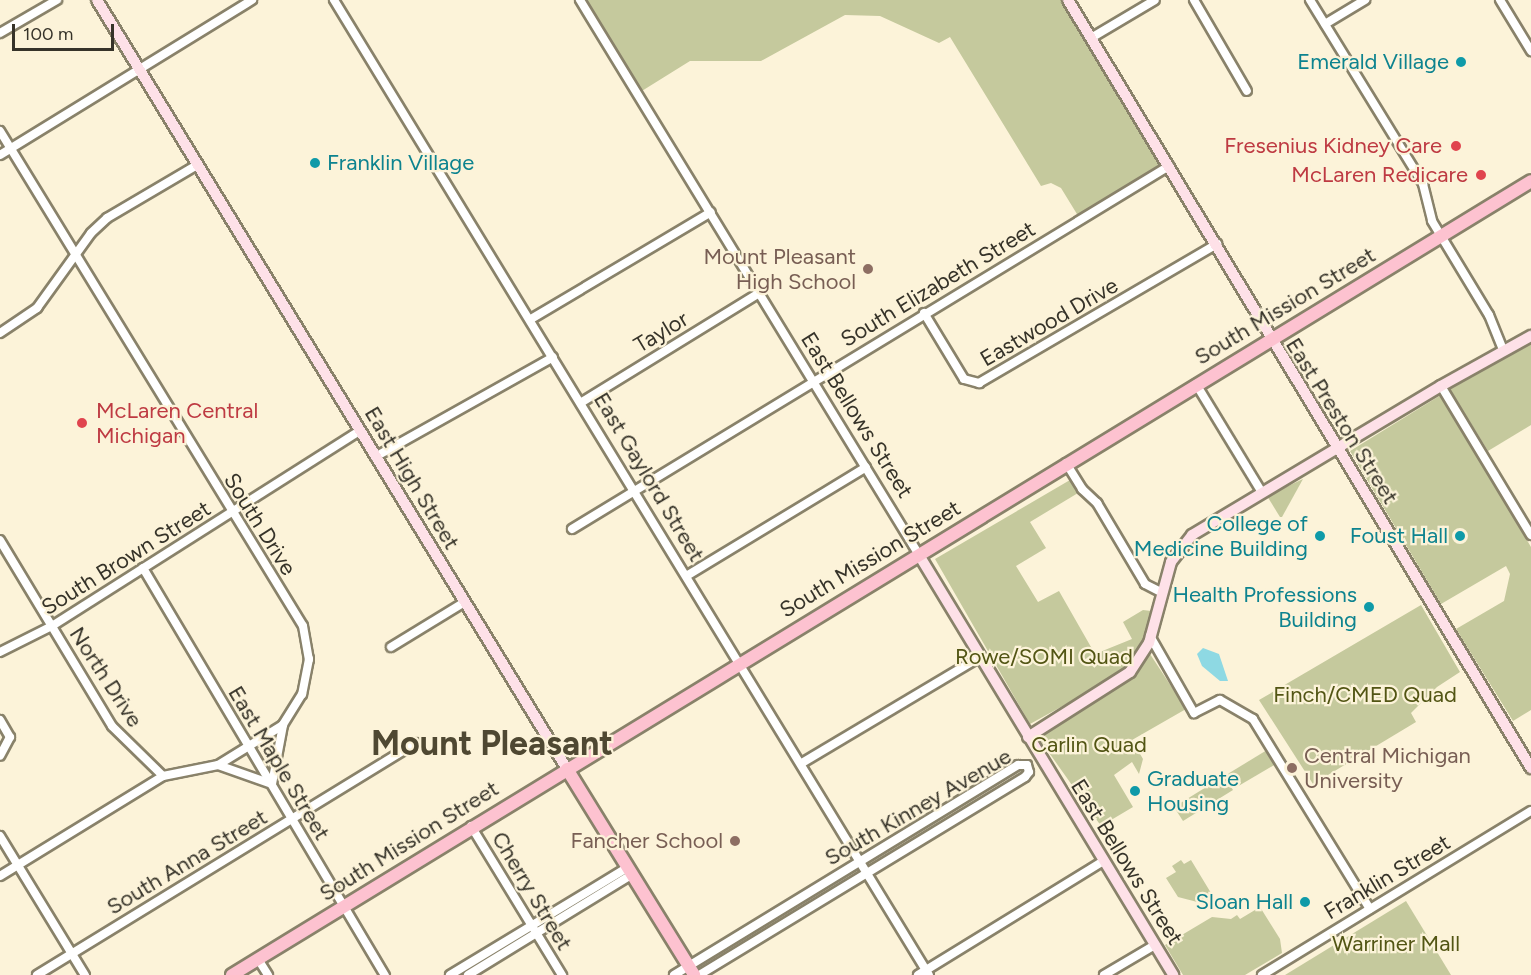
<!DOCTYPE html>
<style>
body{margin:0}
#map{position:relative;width:1531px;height:975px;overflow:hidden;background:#fcf3d9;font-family:Figtree,sans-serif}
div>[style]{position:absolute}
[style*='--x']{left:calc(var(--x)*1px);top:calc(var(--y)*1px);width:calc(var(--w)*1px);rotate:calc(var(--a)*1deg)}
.green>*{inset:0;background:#c5c99d}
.water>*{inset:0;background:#8ed9e3}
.roads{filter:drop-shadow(2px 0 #89826a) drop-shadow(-2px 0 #89826a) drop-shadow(0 2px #89826a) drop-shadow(0 -2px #89826a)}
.street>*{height:8px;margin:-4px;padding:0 4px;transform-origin:4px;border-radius:4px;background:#fff}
.secondary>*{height:10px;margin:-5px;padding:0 5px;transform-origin:5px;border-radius:5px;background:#fee1e8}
.primary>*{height:12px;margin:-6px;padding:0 6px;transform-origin:6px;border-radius:6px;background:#fdc2d0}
.dots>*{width:16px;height:16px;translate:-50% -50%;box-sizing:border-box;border:3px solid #fcf3d9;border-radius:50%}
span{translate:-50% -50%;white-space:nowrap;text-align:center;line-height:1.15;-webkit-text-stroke:4.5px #fcf3d9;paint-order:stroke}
.culture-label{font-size:22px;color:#0d838f}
.right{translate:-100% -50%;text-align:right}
.left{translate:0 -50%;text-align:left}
.health-label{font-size:22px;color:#be3a42}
.education-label{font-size:22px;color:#785e54}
.street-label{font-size:22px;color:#363329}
.park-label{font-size:22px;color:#525514}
.town-label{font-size:34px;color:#4f4832;font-weight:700}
.scale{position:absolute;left:12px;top:24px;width:102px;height:27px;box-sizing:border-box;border:3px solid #363329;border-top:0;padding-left:8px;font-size:18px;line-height:21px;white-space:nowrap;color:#363329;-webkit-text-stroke:4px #fcf3d9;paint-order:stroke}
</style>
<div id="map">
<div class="green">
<i style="clip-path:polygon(579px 0,1068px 0,1169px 166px,1080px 219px,1061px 188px,1051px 183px,1041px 186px,950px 37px,939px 43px,880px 16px,845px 15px,761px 61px,690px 61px,637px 94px)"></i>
<i style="clip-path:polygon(1531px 344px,1531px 425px,1488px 451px,1449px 388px)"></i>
<i style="clip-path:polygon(1441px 395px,1531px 547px,1531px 710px,1513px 721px,1456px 629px,1504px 601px,1510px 574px,1506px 566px,1441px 604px,1350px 451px)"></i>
<i style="clip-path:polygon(1303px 479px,1282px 517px,1280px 517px,1267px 496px)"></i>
<i style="clip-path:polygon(1070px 480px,1078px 493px,1030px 522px,1046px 548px,1016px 566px,1038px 602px,1059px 591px,1095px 654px,1132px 639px,1123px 622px,1143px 610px,1151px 611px,1146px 639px,1126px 671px,1030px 724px,935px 559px)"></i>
<i style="clip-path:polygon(1421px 605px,1460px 672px,1437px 687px,1411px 713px,1416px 722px,1313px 784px,1259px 700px)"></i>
<i style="clip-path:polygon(1150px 654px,1186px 709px,1132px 740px,1143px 759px,1139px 774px,1132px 762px,1114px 775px,1133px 807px,1101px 826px,1035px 733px,1110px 688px)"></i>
<i style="clip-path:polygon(1267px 750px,1276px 764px,1235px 788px,1226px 775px)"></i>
<i style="clip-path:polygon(1224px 776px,1233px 790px,1183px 821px,1174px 807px)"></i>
<i style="clip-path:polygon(1181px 860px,1184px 864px,1191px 860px,1211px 893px,1205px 904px,1178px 897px,1166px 878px,1176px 872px,1172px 866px)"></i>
<i style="clip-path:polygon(1406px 901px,1451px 975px,1285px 975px)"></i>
<i style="clip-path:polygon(1260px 907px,1280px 939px,1282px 953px,1245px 975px,1183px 975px,1165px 945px,1212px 917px,1231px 919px,1237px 915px,1240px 919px)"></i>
</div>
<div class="water">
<i style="clip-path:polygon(1203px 648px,1219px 654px,1228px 681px,1220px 681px,1202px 666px,1197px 654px)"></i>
</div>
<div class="roads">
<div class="street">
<i style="--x:334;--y:0;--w:1142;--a:58.61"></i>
<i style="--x:580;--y:0;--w:650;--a:58.58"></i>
<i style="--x:1194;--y:0;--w:105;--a:59.8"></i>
<i style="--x:1310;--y:0;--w:216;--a:58.4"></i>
<i style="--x:1423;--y:184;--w:38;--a:76"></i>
<i style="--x:1432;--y:221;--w:110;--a:58.8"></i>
<i style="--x:1489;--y:315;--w:38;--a:68"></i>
<i style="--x:1500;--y:0;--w:60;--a:58.7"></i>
<i style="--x:1325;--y:24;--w:47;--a:-31"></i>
<i style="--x:0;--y:33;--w:66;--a:-30.1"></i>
<i style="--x:1091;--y:38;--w:74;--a:-30.7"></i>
<i style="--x:0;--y:131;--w:580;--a:58.53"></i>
<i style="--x:303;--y:626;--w:34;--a:80"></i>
<i style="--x:309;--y:659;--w:36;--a:101"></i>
<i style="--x:302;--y:694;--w:36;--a:122"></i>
<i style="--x:283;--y:725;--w:76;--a:148.4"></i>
<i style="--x:218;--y:765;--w:56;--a:168.7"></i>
<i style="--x:163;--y:776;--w:71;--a:-135.6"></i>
<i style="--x:112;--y:726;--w:217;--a:-121.1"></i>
<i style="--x:0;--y:155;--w:296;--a:-31.6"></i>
<i style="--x:924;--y:313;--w:77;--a:58.8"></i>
<i style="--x:964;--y:379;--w:16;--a:15"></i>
<i style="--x:979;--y:383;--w:276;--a:-30.3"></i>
<i style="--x:531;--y:319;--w:209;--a:-30.7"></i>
<i style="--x:0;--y:333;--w:45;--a:-34"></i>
<i style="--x:37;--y:308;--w:92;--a:-54.2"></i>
<i style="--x:91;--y:233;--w:22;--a:-43"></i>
<i style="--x:107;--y:218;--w:104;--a:-30.5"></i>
<i style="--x:1196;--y:384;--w:125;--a:58.7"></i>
<i style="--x:1441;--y:386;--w:174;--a:58.9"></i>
<i style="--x:582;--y:402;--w:208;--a:-31.6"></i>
<i style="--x:375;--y:457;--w:204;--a:-29.3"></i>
<i style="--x:1066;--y:463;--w:31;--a:58"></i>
<i style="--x:1082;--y:489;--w:21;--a:43"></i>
<i style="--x:1097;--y:503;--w:94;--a:59.3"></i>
<i style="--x:1145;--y:584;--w:18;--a:27"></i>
<i style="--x:572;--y:529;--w:699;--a:-31.3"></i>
<i style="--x:143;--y:568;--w:474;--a:59.3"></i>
<i style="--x:688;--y:575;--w:208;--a:-31.2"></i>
<i style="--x:1150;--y:636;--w:89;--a:60.3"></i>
<i style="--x:1194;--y:713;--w:29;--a:-27"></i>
<i style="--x:1220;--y:700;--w:38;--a:30"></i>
<i style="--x:1253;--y:719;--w:223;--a:58.4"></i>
<i style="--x:391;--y:647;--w:84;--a:-31.4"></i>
<i style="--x:0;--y:652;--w:58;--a:-26.6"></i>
<i style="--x:52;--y:626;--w:364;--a:-32.4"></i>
<i style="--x:0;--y:720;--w:20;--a:60"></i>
<i style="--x:10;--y:737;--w:21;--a:118"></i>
<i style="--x:802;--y:763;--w:207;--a:-30.8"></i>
<i style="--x:218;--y:765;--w:57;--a:19.4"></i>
<i style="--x:272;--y:784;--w:60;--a:-79.4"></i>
<i style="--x:471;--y:826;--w:175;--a:58.6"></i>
<i style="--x:0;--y:836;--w:163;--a:58.6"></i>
<i style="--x:0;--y:876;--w:191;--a:-31.5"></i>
<i style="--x:258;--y:959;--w:19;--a:58"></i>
<i style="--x:37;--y:975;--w:444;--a:-31.5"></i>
<i style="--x:450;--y:975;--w:208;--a:-31.2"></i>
<i style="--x:468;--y:975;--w:193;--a:-31.5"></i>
<i style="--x:674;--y:975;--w:403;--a:-31.4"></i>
<i style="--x:1018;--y:765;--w:9;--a:0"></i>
<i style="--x:1027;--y:765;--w:7;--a:74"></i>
<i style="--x:1029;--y:772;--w:6;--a:129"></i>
<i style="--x:1025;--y:777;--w:381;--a:148.7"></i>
<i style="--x:918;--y:975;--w:216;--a:-31.6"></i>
<i style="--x:1104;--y:975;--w:59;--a:-30.5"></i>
<i style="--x:1262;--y:975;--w:315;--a:-31.4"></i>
</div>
<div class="secondary">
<i style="--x:97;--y:0;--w:901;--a:58.57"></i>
<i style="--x:1068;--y:0;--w:897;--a:58.92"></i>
<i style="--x:919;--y:555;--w:491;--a:58.8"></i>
<i style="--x:1028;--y:737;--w:121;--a:-32.5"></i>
<i style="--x:1130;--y:672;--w:35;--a:-57"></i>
<i style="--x:1149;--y:643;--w:84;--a:-74.8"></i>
<i style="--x:1171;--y:562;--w:34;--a:-52"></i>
<i style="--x:1192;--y:535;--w:290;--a:-30.9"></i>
<i style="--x:1441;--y:386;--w:103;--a:-29.1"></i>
</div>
<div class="primary">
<i style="--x:567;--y:769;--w:242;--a:58.3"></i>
<i style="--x:232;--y:975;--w:1522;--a:-31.43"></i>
</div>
</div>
<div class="dots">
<i style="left:1461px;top:62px;background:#0f9aa8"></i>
<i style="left:1456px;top:146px;background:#e0444e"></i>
<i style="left:315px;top:163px;background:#0f9aa8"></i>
<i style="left:1481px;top:175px;background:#e0444e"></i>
<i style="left:868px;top:269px;background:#8d6e63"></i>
<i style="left:82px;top:423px;background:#e0444e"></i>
<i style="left:1320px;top:536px;background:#0f9aa8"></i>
<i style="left:1460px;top:536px;background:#0f9aa8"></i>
<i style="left:1369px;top:607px;background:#0f9aa8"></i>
<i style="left:1292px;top:768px;background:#8d6e63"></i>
<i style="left:1135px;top:791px;background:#0f9aa8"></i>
<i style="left:735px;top:841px;background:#8d6e63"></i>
<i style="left:1305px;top:902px;background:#0f9aa8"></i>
</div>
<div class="culture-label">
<span class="right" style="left:1449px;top:62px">Emerald Village</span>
<span class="left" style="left:327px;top:163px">Franklin Village</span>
<span class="right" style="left:1308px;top:536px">College of<br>Medicine Building</span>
<span class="right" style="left:1448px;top:536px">Foust Hall</span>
<span class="right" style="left:1357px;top:607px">Health Professions<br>Building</span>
<span class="left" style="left:1147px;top:791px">Graduate<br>Housing</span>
<span class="right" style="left:1293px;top:902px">Sloan Hall</span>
</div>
<div class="health-label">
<span class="right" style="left:1442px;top:146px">Fresenius Kidney Care</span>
<span class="right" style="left:1468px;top:175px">McLaren Redicare</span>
<span class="left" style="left:96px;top:423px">McLaren Central<br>Michigan</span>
</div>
<div class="education-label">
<span class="right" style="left:856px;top:269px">Mount Pleasant<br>High School</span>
<span class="left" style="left:1304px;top:768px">Central Michigan<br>University</span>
<span class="right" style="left:723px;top:841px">Fancher School</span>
</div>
<div class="street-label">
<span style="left:938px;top:284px;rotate:-31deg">South Elizabeth Street</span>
<span style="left:1285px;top:306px;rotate:-31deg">South Mission Street</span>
<span style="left:1049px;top:322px;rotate:-30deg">Eastwood Drive</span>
<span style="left:661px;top:332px;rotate:-31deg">Taylor</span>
<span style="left:857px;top:415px;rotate:58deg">East Bellows Street</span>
<span style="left:1342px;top:421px;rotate:58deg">East Preston Street</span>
<span style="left:649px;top:477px;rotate:59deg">East Gaylord Street</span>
<span style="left:412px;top:478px;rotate:59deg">East High Street</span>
<span style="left:260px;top:524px;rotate:58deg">South Drive</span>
<span style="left:126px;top:558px;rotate:-32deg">South Brown Street</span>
<span style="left:870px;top:559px;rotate:-31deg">South Mission Street</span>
<span style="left:106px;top:677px;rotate:57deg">North Drive</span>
<span style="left:279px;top:763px;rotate:59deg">East Maple Street</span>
<span style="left:918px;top:807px;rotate:-30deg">South Kinney Avenue</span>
<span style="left:409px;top:841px;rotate:-32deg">South Mission Street</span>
<span style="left:187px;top:862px;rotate:-31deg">South Anna Street</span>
<span style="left:1127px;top:862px;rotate:58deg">East Bellows Street</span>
<span style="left:1387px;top:877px;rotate:-31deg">Franklin Street</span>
<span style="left:532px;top:891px;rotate:59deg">Cherry Street</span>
</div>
<div class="park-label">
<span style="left:1044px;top:657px">Rowe/SOMI Quad</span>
<span style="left:1365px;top:695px">Finch/CMED Quad</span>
<span style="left:1089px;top:745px">Carlin Quad</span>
<span style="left:1396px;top:944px">Warriner Mall</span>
</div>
<div class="town-label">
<span style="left:492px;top:744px">Mount Pleasant</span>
</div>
<div class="scale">100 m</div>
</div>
